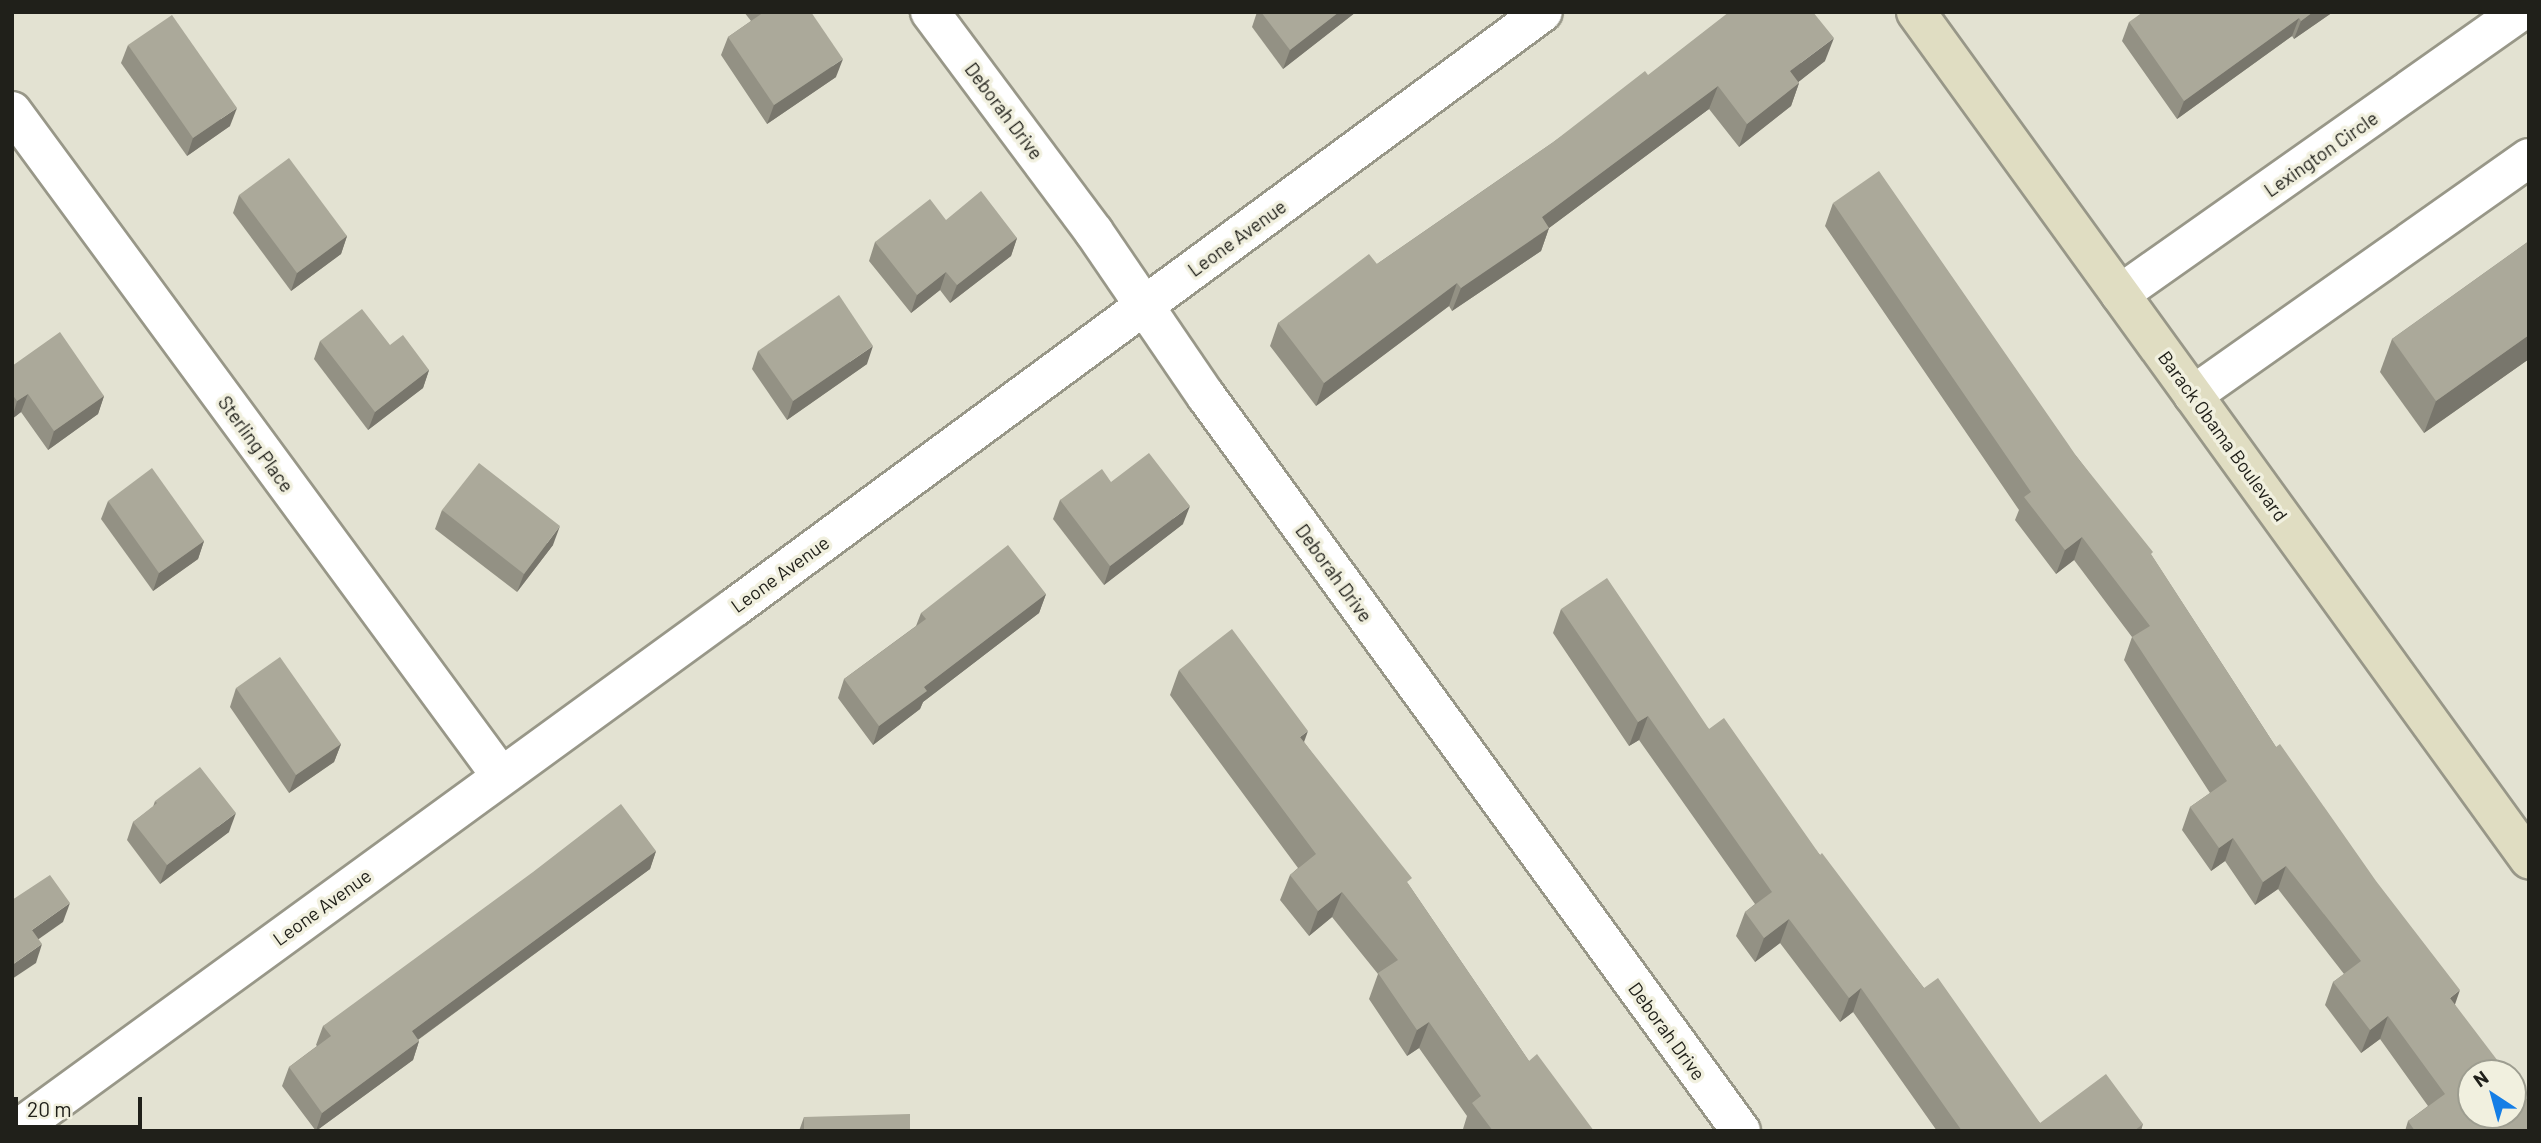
<!DOCTYPE html>
<style>
body{margin:0}
#map{position:relative;width:2541px;height:1143px;overflow:hidden;background:#e3e2d2;font-family:Barlow,sans-serif}
div>[style]{position:absolute}
[style*='--x']{left:calc(var(--x)*1px);top:calc(var(--y)*1px);width:calc(var(--w)*1px);rotate:calc(var(--a)*1deg)}
.roads{filter:drop-shadow(2px 0 #989788) drop-shadow(-2px 0 #989788) drop-shadow(0 2px #989788) drop-shadow(0 -2px #989788)}
.street>*{height:38px;margin:-19px;padding:0 19px;transform-origin:19px;border-radius:19px;background:#fff}
.secondary>*{height:38px;margin:-19px;padding:0 19px;transform-origin:19px;border-radius:19px;background:#e0ddc2}
.wall>*{inset:0;background:#939184}
.shaded-wall>*{inset:0;background:#78766c}
.building>*{inset:0;background:#aba99a}
span{translate:-50% -50%;white-space:nowrap;text-align:center;line-height:1.15;-webkit-text-stroke:7px #f1f0df;paint-order:stroke}
.street-label{font-size:19px;color:#20201a}
.frame{position:absolute;inset:0;border:14px solid #20201a;pointer-events:none}
.north{position:absolute;left:2457px;top:1059px;width:70px;height:70px;box-sizing:border-box;background:#f1f0df;border:2px solid #9d9d90;border-radius:50%;rotate:324deg;font-size:19px;font-weight:700;line-height:28px;text-align:center;color:#20201a}
.north::after{content:'';display:block;margin:auto;width:24px;height:32px;background:#157ee6;clip-path:polygon(50% 0,100% 100%,50% 72%,0 100%)}
.scale{position:absolute;left:14px;top:1097px;width:128px;height:32px;box-sizing:border-box;border:4px solid #20201a;border-top:0;padding-left:9px;font-size:21px;line-height:24px;white-space:nowrap;color:#20201a;-webkit-text-stroke:5px #f1f0df;paint-order:stroke}
</style>
<div id="map">
<div class="roads">
<div class="street">
<i style="--x:930;--y:12;--w:274;--a:53.3"></i>
<i style="--x:1094;--y:232;--w:199;--a:55.7"></i>
<i style="--x:1206;--y:396;--w:909;--a:53.95"></i>
<i style="--x:12;--y:111;--w:825;--a:53.67"></i>
<i style="--x:2120;--y:294;--w:489;--a:-35.2"></i>
<i style="--x:2193;--y:395;--w:411;--a:-35.2"></i>
<i style="--x:15;--y:1131;--w:890;--a:-36.05"></i>
<i style="--x:735;--y:607;--w:1003;--a:-36.37"></i>
</div>
<div class="secondary">
<i style="--x:1916;--y:12;--w:1046;--a:54.11"></i>
</div>
</div>
<div class="wall">
<i style="clip-path:polygon(744px 12px,811px 12px,836px 77px,767px 124px,721px 55px,728px 37px,751px 21px)"></i>
<i style="clip-path:polygon(1257px 12px,1356px 12px,1283px 69px,1252px 27px)"></i>
<i style="clip-path:polygon(2333px 12px,2294px 39px,2292px 36px,2177px 119px,2122px 41px,2129px 22px)"></i>
<i style="clip-path:polygon(128px 45px,230px 126px,187px 156px,121px 63px)"></i>
<i style="clip-path:polygon(1825px 61px,1798px 82px,1799px 83px,1791px 106px,1739px 147px,1709px 109px,1549px 228px,1541px 251px,1452px 311px,1449px 306px,1316px 406px,1270px 346px,1278px 323px,1377px 264px,1552px 143px,1648px 75px)"></i>
<i style="clip-path:polygon(239px 195px,347px 236px,341px 254px,291px 291px,233px 213px)"></i>
<i style="clip-path:polygon(1833px 203px,2077px 457px,2152px 556px,2276px 747px,2455px 1005px,2529px 1131px,2405px 1131px,2408px 1121px,2428px 1106px,2380px 1039px,2361px 1053px,2325px 1005px,2333px 982px,2344px 974px,2278px 889px,2255px 905px,2225px 861px,2211px 871px,2182px 830px,2190px 807px,2210px 793px,2124px 660px,2132px 637px,2074px 560px,2056px 574px,2015px 520px,2019px 510px,1825px 226px)"></i>
<i style="clip-path:polygon(946px 220px,1017px 238px,1011px 256px,950px 303px,940px 290px,911px 313px,869px 261px,875px 242px)"></i>
<i style="clip-path:polygon(2529px 241px,2529px 359px,2424px 433px,2380px 372px,2392px 339px)"></i>
<i style="clip-path:polygon(320px 341px,429px 370px,423px 388px,368px 430px,314px 359px)"></i>
<i style="clip-path:polygon(758px 351px,867px 364px,787px 420px,752px 369px)"></i>
<i style="clip-path:polygon(12px 366px,104px 396px,98px 414px,48px 450px,21px 412px,12px 419px)"></i>
<i style="clip-path:polygon(1111px 482px,1183px 524px,1104px 585px,1053px 519px,1060px 500px)"></i>
<i style="clip-path:polygon(108px 501px,204px 541px,198px 559px,153px 591px,101px 519px)"></i>
<i style="clip-path:polygon(442px 510px,553px 545px,517px 592px,435px 529px)"></i>
<i style="clip-path:polygon(1046px 594px,1039px 613px,923px 702px,920px 709px,873px 745px,838px 698px,844px 679px,916px 626px,921px 613px)"></i>
<i style="clip-path:polygon(1561px 609px,1709px 729px,1820px 855px,1924px 988px,2040px 1123px,2143px 1124px,2141px 1131px,1937px 1131px,1853px 1012px,1840px 1022px,1780px 943px,1755px 962px,1736px 936px,1745px 912px,1755px 904px,1639px 740px,1629px 746px,1553px 633px)"></i>
<i style="clip-path:polygon(1179px 670px,1304px 742px,1409px 885px,1529px 1061px,1594px 1131px,1464px 1131px,1463px 1129px,1467px 1116px,1419px 1048px,1407px 1056px,1369px 999px,1378px 974px,1332px 917px,1309px 936px,1280px 900px,1290px 875px,1298px 868px,1170px 695px)"></i>
<i style="clip-path:polygon(236px 688px,341px 744px,334px 762px,289px 793px,230px 707px)"></i>
<i style="clip-path:polygon(155px 801px,229px 832px,160px 884px,127px 840px,133px 822px,153px 807px)"></i>
<i style="clip-path:polygon(656px 851px,650px 869px,418px 1040px,419px 1041px,413px 1060px,316px 1131px,282px 1086px,289px 1067px,317px 1046px,316px 1045px,323px 1026px)"></i>
<i style="clip-path:polygon(804px 1117px,910px 1131px,799px 1131px)"></i>
</div>
<div class="shaded-wall">
<i style="clip-path:polygon(1339px 12px,1356px 12px,1283px 69px,1290px 50px)"></i>
<i style="clip-path:polygon(2313px 12px,2333px 12px,2294px 39px,2301px 21px)"></i>
<i style="clip-path:polygon(2299px 18px,2292px 36px,2177px 119px,2184px 101px)"></i>
<i style="clip-path:polygon(1834px 38px,1825px 61px,1782px 95px,1790px 71px)"></i>
<i style="clip-path:polygon(843px 59px,836px 77px,767px 124px,774px 105px)"></i>
<i style="clip-path:polygon(1799px 83px,1791px 106px,1739px 147px,1747px 124px)"></i>
<i style="clip-path:polygon(1718px 86px,1709px 109px,1549px 228px,1541px 251px,1452px 311px,1461px 288px,1542px 217px)"></i>
<i style="clip-path:polygon(237px 108px,230px 126px,187px 156px,193px 138px)"></i>
<i style="clip-path:polygon(347px 236px,341px 254px,291px 291px,297px 273px)"></i>
<i style="clip-path:polygon(1017px 238px,1011px 256px,950px 303px,957px 285px)"></i>
<i style="clip-path:polygon(946px 272px,940px 290px,911px 313px,917px 295px)"></i>
<i style="clip-path:polygon(1457px 283px,1449px 306px,1316px 406px,1324px 383px)"></i>
<i style="clip-path:polygon(2529px 335px,2529px 359px,2424px 433px,2436px 401px)"></i>
<i style="clip-path:polygon(873px 346px,867px 364px,787px 420px,793px 401px)"></i>
<i style="clip-path:polygon(429px 370px,423px 388px,368px 430px,375px 412px)"></i>
<i style="clip-path:polygon(28px 394px,21px 412px,12px 419px,17px 401px)"></i>
<i style="clip-path:polygon(104px 396px,98px 414px,48px 450px,54px 431px)"></i>
<i style="clip-path:polygon(1190px 506px,1183px 524px,1104px 585px,1110px 566px)"></i>
<i style="clip-path:polygon(560px 526px,553px 545px,517px 592px,524px 574px)"></i>
<i style="clip-path:polygon(2082px 537px,2074px 560px,2056px 574px,2065px 550px)"></i>
<i style="clip-path:polygon(204px 541px,198px 559px,153px 591px,159px 573px)"></i>
<i style="clip-path:polygon(1046px 594px,1039px 613px,923px 702px,920px 709px,873px 745px,879px 726px,924px 687px)"></i>
<i style="clip-path:polygon(1648px 716px,1639px 740px,1629px 746px,1638px 722px)"></i>
<i style="clip-path:polygon(1308px 731px,1299px 756px,1300px 737px)"></i>
<i style="clip-path:polygon(341px 744px,334px 762px,289px 793px,296px 775px)"></i>
<i style="clip-path:polygon(236px 813px,229px 832px,160px 884px,167px 865px)"></i>
<i style="clip-path:polygon(2233px 838px,2225px 861px,2211px 871px,2219px 848px)"></i>
<i style="clip-path:polygon(656px 851px,650px 869px,405px 1049px,412px 1031px)"></i>
<i style="clip-path:polygon(2286px 866px,2278px 889px,2255px 905px,2263px 882px)"></i>
<i style="clip-path:polygon(1342px 892px,1332px 917px,1309px 936px,1318px 911px)"></i>
<i style="clip-path:polygon(70px 903px,63px 922px,26px 948px,32px 930px)"></i>
<i style="clip-path:polygon(1789px 919px,1780px 943px,1755px 962px,1764px 938px)"></i>
<i style="clip-path:polygon(42px 944px,36px 963px,12px 979px,12px 965px)"></i>
<i style="clip-path:polygon(1861px 988px,1853px 1012px,1840px 1022px,1849px 998px)"></i>
<i style="clip-path:polygon(2460px 990px,2452px 1013px,2450px 998px)"></i>
<i style="clip-path:polygon(2388px 1016px,2380px 1039px,2361px 1053px,2370px 1030px)"></i>
<i style="clip-path:polygon(1429px 1022px,1419px 1048px,1407px 1056px,1417px 1030px)"></i>
<i style="clip-path:polygon(419px 1041px,413px 1060px,316px 1131px,322px 1113px)"></i>
</div>
<div class="building">
<i style="clip-path:polygon(764px 12px,811px 12px,843px 59px,774px 105px,728px 37px)"></i>
<i style="clip-path:polygon(1261px 12px,1339px 12px,1290px 50px)"></i>
<i style="clip-path:polygon(1729px 12px,1813px 12px,1834px 38px,1790px 71px,1799px 83px,1747px 124px,1718px 86px,1542px 217px,1549px 228px,1461px 288px,1457px 283px,1324px 383px,1278px 323px,1369px 254px,1377px 264px,1552px 143px,1645px 71px,1648px 75px)"></i>
<i style="clip-path:polygon(2143px 12px,2313px 12px,2301px 21px,2299px 18px,2184px 101px,2129px 22px)"></i>
<i style="clip-path:polygon(172px 15px,237px 108px,193px 138px,128px 45px)"></i>
<i style="clip-path:polygon(289px 158px,347px 236px,297px 273px,239px 195px)"></i>
<i style="clip-path:polygon(1879px 171px,2077px 457px,2153px 552px,2151px 554px,2276px 747px,2280px 744px,2376px 881px,2460px 990px,2450px 998px,2507px 1073px,2471px 1073px,2471px 1115px,2513px 1115px,2513px 1081px,2529px 1102px,2529px 1131px,2415px 1131px,2408px 1121px,2445px 1094px,2388px 1016px,2370px 1030px,2333px 982px,2361px 961px,2286px 866px,2263px 882px,2233px 838px,2219px 848px,2190px 807px,2227px 781px,2132px 637px,2150px 626px,2082px 537px,2065px 550px,2024px 497px,2031px 492px,1833px 203px)"></i>
<i style="clip-path:polygon(981px 191px,1017px 238px,957px 285px,946px 272px,917px 295px,875px 242px,930px 199px,946px 220px)"></i>
<i style="clip-path:polygon(2529px 241px,2529px 335px,2436px 401px,2392px 339px)"></i>
<i style="clip-path:polygon(839px 295px,873px 346px,793px 401px,758px 351px)"></i>
<i style="clip-path:polygon(362px 309px,390px 345px,403px 335px,429px 370px,375px 412px,320px 341px)"></i>
<i style="clip-path:polygon(60px 332px,104px 396px,54px 431px,28px 394px,17px 401px,12px 394px,12px 366px)"></i>
<i style="clip-path:polygon(1149px 453px,1190px 506px,1110px 566px,1060px 500px,1102px 469px,1111px 482px)"></i>
<i style="clip-path:polygon(479px 463px,560px 526px,524px 574px,442px 510px)"></i>
<i style="clip-path:polygon(152px 468px,204px 541px,159px 573px,108px 501px)"></i>
<i style="clip-path:polygon(1008px 545px,1046px 594px,924px 687px,927px 691px,879px 726px,844px 679px,926px 619px,921px 613px)"></i>
<i style="clip-path:polygon(1607px 578px,1709px 729px,1724px 718px,1820px 855px,1822px 853px,1924px 988px,1938px 978px,2040px 1123px,2106px 1074px,2143px 1124px,2134px 1131px,1962px 1131px,1861px 988px,1849px 998px,1789px 919px,1764px 938px,1745px 912px,1772px 892px,1648px 716px,1638px 722px,1561px 609px)"></i>
<i style="clip-path:polygon(1232px 629px,1308px 731px,1300px 737px,1412px 878px,1407px 882px,1529px 1061px,1537px 1054px,1594px 1131px,1493px 1131px,1472px 1103px,1481px 1096px,1429px 1022px,1417px 1030px,1378px 973px,1398px 960px,1342px 892px,1318px 911px,1290px 875px,1316px 854px,1179px 670px)"></i>
<i style="clip-path:polygon(280px 657px,341px 744px,296px 775px,236px 688px)"></i>
<i style="clip-path:polygon(200px 767px,236px 813px,167px 865px,133px 822px,157px 803px,155px 801px)"></i>
<i style="clip-path:polygon(621px 804px,656px 851px,412px 1031px,419px 1041px,322px 1113px,289px 1067px,331px 1036px,323px 1026px,533px 872px)"></i>
<i style="clip-path:polygon(50px 875px,70px 903px,32px 930px,42px 944px,12px 965px,12px 900px)"></i>
<i style="clip-path:polygon(910px 1114px,910px 1131px,804px 1131px,804px 1117px)"></i>
</div>
<div class="street-label">
<span style="left:1004px;top:111px;rotate:53deg">Deborah Drive</span>
<span style="left:2321px;top:154px;rotate:-35deg">Lexington Circle</span>
<span style="left:1237px;top:238px;rotate:-36deg">Leone Avenue</span>
<span style="left:2223px;top:436px;rotate:54deg">Barack Obama Boulevard</span>
<span style="left:256px;top:444px;rotate:54deg">Sterling Place</span>
<span style="left:1334px;top:573px;rotate:54deg">Deborah Drive</span>
<span style="left:780px;top:574px;rotate:-36deg">Leone Avenue</span>
<span style="left:322px;top:907px;rotate:-36deg">Leone Avenue</span>
<span style="left:1667px;top:1031px;rotate:54deg">Deborah Drive</span>
</div>
<div class="frame"></div>
<div class="north">N</div>
<div class="scale">20 m</div>
</div>
